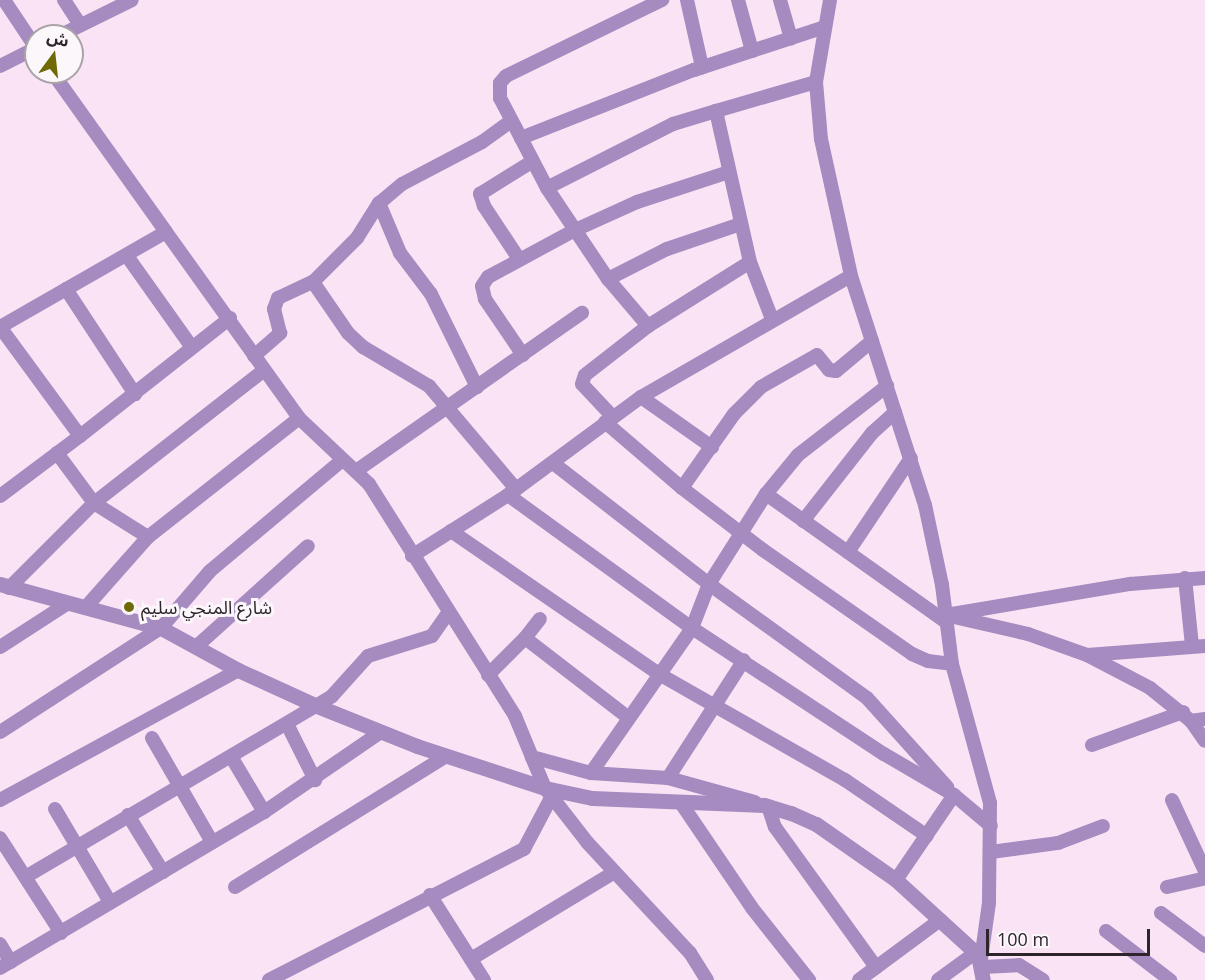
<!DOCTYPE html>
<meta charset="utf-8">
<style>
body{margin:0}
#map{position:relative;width:1205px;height:980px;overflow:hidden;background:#fbe3f6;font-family:"Open Sans","Noto Sans Arabic",sans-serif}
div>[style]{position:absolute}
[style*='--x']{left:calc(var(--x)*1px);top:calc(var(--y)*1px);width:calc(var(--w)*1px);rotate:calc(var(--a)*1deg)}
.minor>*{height:14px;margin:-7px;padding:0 7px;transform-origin:7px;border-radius:7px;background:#a58bbf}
.tertiary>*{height:15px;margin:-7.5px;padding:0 7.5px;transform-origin:7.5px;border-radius:7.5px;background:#a58bbf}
.dots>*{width:16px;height:16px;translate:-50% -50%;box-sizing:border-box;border:3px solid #fcf7fb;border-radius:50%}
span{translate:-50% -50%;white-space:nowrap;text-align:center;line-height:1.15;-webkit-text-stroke:6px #fcf7fb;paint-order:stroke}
.poi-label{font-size:18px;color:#2e252c}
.left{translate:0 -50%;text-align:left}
.north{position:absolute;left:24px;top:24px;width:60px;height:60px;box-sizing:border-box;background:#fcf7fb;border:2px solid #aaa3a8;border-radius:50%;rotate:15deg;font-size:16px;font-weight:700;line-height:24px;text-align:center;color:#2e252c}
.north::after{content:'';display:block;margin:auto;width:21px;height:27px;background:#6f6a06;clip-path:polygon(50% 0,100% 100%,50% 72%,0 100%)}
.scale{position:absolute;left:986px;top:929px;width:164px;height:27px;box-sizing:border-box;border:3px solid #2e252c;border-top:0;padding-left:8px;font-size:18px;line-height:21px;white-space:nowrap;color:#2e252c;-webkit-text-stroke:4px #fcf7fb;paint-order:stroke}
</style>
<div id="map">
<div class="minor">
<i style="--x:4;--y:0;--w:58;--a:56.3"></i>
<i style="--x:64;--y:0;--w:30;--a:57"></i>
<i style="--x:687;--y:0;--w:69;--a:77.4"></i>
<i style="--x:738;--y:0;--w:53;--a:74.6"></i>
<i style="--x:780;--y:0;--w:40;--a:74"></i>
<i style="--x:830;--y:0;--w:83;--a:99.7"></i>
<i style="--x:816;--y:82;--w:57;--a:85"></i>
<i style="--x:821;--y:139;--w:140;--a:77.6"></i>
<i style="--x:851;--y:276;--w:241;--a:72.1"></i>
<i style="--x:925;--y:505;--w:82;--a:78"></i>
<i style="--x:942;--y:585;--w:80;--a:82.8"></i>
<i style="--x:952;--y:664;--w:144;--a:74.7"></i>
<i style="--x:990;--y:803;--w:100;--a:90.6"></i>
<i style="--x:989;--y:903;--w:57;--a:98.1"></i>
<i style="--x:59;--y:36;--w:81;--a:-26.3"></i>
<i style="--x:0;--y:66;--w:40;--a:-26.6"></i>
<i style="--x:52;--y:72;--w:196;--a:54.5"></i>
<i style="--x:716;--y:111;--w:45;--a:163.2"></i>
<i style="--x:673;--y:124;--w:141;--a:153.1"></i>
<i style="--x:547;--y:188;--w:56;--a:-117.5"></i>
<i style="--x:521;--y:138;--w:186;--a:-21.5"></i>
<i style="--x:694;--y:70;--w:138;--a:-18.2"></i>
<i style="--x:511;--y:121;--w:36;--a:144"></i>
<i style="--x:482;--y:142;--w:90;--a:152.3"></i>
<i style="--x:402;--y:184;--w:30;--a:140"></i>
<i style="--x:379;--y:203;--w:41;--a:122.2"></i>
<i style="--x:357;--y:238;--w:62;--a:135"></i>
<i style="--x:313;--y:282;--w:62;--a:55.5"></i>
<i style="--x:348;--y:333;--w:21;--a:43"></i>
<i style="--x:363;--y:347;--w:77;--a:30.6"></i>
<i style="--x:429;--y:386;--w:135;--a:49.8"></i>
<i style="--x:521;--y:138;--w:45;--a:-117.7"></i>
<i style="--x:500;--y:98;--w:15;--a:-90"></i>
<i style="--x:500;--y:83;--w:9;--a:-49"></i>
<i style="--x:506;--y:76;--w:174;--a:-26"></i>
<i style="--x:547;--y:188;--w:110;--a:56.2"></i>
<i style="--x:608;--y:279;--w:62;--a:49.6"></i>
<i style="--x:379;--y:203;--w:54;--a:67.2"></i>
<i style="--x:400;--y:253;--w:51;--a:52.9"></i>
<i style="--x:431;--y:294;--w:104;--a:63.7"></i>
<i style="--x:127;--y:256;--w:110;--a:54.6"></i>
<i style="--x:519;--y:259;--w:64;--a:-123.4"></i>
<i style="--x:484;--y:206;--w:13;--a:-108"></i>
<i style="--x:480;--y:194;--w:62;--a:-31.9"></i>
<i style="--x:750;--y:262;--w:61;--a:68.9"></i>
<i style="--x:608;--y:279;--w:66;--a:-27"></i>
<i style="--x:667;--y:249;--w:78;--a:-18.7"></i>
<i style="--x:66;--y:289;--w:126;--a:56.7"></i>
<i style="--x:0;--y:327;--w:191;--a:-29.8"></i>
<i style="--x:166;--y:232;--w:229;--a:54.4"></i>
<i style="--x:299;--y:418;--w:96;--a:43.3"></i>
<i style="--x:369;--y:484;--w:274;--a:57.8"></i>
<i style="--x:515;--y:716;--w:44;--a:67.5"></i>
<i style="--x:0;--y:327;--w:135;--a:53.7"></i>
<i style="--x:80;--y:436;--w:100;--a:143.1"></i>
<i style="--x:523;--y:355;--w:68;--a:-124.2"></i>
<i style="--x:485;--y:299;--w:13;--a:-103"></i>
<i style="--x:482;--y:286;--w:11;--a:-56"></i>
<i style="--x:488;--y:277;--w:97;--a:-28.4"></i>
<i style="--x:573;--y:231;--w:70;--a:-24.4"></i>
<i style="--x:637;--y:202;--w:97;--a:-18.1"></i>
<i style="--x:254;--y:356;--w:35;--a:-41"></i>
<i style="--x:280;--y:333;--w:25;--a:-104"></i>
<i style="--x:274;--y:309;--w:12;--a:-70"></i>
<i style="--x:278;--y:298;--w:38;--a:-25"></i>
<i style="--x:641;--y:397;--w:87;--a:35.2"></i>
<i style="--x:613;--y:417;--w:45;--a:-133.2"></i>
<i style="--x:582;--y:384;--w:9;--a:-72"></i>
<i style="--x:585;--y:375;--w:80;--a:-37.9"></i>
<i style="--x:648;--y:326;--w:120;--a:-32.1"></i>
<i style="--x:750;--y:262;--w:155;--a:-102.7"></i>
<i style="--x:716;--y:111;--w:104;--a:-16.2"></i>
<i style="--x:605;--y:422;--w:101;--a:40.6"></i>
<i style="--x:682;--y:488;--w:102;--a:37.4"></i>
<i style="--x:763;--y:550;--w:182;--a:34.9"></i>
<i style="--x:912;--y:654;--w:17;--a:24"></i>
<i style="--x:928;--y:661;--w:24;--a:7"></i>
<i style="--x:80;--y:436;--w:191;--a:-38.2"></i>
<i style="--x:57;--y:453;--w:62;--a:53.5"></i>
<i style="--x:94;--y:503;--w:64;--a:32.2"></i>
<i style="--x:553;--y:463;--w:197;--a:37.8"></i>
<i style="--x:709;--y:584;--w:195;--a:35.8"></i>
<i style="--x:867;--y:698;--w:120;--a:48"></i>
<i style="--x:356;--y:471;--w:276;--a:-35"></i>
<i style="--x:682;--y:488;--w:90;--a:-54.9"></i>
<i style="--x:734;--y:414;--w:38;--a:-45"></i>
<i style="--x:761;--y:387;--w:64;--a:-29.7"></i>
<i style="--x:817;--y:355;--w:19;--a:51"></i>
<i style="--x:829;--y:370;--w:7;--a:8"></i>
<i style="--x:836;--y:371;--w:47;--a:-39.8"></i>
<i style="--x:766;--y:494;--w:221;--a:35.4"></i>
<i style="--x:508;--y:495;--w:227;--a:35.9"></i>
<i style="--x:692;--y:628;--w:230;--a:33.3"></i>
<i style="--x:884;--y:754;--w:81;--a:30.4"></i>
<i style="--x:803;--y:521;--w:112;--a:-51.9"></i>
<i style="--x:872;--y:433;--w:31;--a:-42"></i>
<i style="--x:451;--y:531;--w:252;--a:34.5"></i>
<i style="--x:659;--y:674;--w:214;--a:29.7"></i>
<i style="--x:845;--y:780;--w:99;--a:34.3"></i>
<i style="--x:848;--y:552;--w:113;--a:-56.2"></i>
<i style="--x:412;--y:556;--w:114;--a:-32.4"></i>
<i style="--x:508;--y:495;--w:165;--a:-36.4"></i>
<i style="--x:641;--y:397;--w:242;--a:-30"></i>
<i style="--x:1185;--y:578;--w:68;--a:84.1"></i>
<i style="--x:9;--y:588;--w:120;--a:-45"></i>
<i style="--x:94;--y:503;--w:216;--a:-38"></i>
<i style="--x:86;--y:607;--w:94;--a:-48.5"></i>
<i style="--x:148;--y:537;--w:192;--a:-38.2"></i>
<i style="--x:946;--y:615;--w:187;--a:-9.6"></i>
<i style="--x:1130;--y:584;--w:75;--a:-4.6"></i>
<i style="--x:954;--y:617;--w:76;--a:12.9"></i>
<i style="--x:1028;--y:634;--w:63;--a:19.6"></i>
<i style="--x:525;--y:638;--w:24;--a:-52"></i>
<i style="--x:197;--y:646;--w:149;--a:-42"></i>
<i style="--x:1205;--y:646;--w:118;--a:175.6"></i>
<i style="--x:1087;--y:655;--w:71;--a:27.6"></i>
<i style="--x:1150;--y:688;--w:53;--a:38.8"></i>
<i style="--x:1191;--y:721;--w:14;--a:-8"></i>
<i style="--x:0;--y:647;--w:81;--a:-32.9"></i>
<i style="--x:488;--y:675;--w:52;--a:-45"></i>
<i style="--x:525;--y:638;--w:131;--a:37.6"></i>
<i style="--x:1191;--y:721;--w:24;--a:55"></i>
<i style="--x:287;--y:724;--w:63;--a:63.4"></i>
<i style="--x:0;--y:732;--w:192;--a:-32.9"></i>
<i style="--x:161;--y:628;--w:75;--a:-49.3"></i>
<i style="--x:210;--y:571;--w:171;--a:-40"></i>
<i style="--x:152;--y:738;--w:120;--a:60"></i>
<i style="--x:1092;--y:745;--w:97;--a:-19.9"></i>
<i style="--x:232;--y:758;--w:63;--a:59.3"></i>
<i style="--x:591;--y:773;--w:177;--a:-55.1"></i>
<i style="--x:692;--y:628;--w:47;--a:-68.9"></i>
<i style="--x:709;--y:584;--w:107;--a:-57.7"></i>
<i style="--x:766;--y:494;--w:50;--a:-50.6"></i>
<i style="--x:798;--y:455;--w:113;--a:-37.8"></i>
<i style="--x:668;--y:778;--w:140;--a:-57.2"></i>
<i style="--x:0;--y:800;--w:271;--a:-28.6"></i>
<i style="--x:1172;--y:800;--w:78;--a:65.1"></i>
<i style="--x:681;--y:803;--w:127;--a:55.9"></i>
<i style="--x:752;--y:908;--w:92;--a:51.6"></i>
<i style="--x:768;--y:806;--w:22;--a:72"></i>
<i style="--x:775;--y:827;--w:173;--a:54.2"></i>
<i style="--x:55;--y:809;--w:108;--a:59.4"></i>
<i style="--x:128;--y:815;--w:67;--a:58.4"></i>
<i style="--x:0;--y:838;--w:113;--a:57.3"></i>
<i style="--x:991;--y:852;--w:68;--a:-7.7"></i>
<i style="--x:1058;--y:843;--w:48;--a:-20.7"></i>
<i style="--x:27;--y:876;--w:354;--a:-30.5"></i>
<i style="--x:332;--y:696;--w:54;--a:-48"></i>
<i style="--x:368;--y:656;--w:67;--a:-17.4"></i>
<i style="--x:432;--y:636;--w:28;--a:-55"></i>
<i style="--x:896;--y:880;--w:103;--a:-55.7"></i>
<i style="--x:954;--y:795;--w:48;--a:40"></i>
<i style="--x:235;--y:887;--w:248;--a:-31.8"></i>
<i style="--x:1167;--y:887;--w:39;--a:-13"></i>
<i style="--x:430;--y:895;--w:101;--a:57.6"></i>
<i style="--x:1161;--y:913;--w:55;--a:36.9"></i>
<i style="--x:1106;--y:931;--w:81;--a:37.4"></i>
<i style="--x:0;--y:944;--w:21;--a:59"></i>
<i style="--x:471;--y:959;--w:166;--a:-31.2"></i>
<i style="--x:983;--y:967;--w:36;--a:-3"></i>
<i style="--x:1019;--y:965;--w:28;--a:32"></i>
<i style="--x:0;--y:968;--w:307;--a:-30.6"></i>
<i style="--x:264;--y:812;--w:142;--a:-34.4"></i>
<i style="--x:269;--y:980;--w:287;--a:-27.2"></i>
<i style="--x:524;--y:849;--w:60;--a:-62.2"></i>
<i style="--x:707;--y:980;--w:32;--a:-122"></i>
<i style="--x:690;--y:953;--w:151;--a:-132.9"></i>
<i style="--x:587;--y:842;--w:68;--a:-127.9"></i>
<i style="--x:545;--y:788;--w:34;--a:-113"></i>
<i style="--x:532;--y:757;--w:61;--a:15.2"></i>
<i style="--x:591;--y:773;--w:77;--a:3.7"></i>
<i style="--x:668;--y:778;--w:90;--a:15.4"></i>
<i style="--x:859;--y:980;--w:101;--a:-36.5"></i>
<i style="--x:938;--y:980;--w:46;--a:-36.1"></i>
</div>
<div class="tertiary">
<i style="--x:0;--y:584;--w:167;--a:15.3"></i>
<i style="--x:161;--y:628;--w:88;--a:28.6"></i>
<i style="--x:238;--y:670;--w:87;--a:24.5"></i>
<i style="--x:317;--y:706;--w:108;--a:21.8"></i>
<i style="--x:417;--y:746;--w:135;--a:18.2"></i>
<i style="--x:545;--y:788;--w:48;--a:12"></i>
<i style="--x:592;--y:798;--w:172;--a:2.3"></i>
<i style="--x:764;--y:805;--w:28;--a:17"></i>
<i style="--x:791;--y:813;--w:27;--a:24"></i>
<i style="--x:816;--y:824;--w:98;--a:35"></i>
<i style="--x:896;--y:880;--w:111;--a:42.4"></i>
<i style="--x:978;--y:955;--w:25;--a:79"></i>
</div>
<div class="dots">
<i style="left:129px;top:607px;background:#6f6a06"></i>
</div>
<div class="poi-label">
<span class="left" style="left:141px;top:607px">شارع المنجي سليم</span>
</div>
<div class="north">ش</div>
<div class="scale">100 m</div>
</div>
